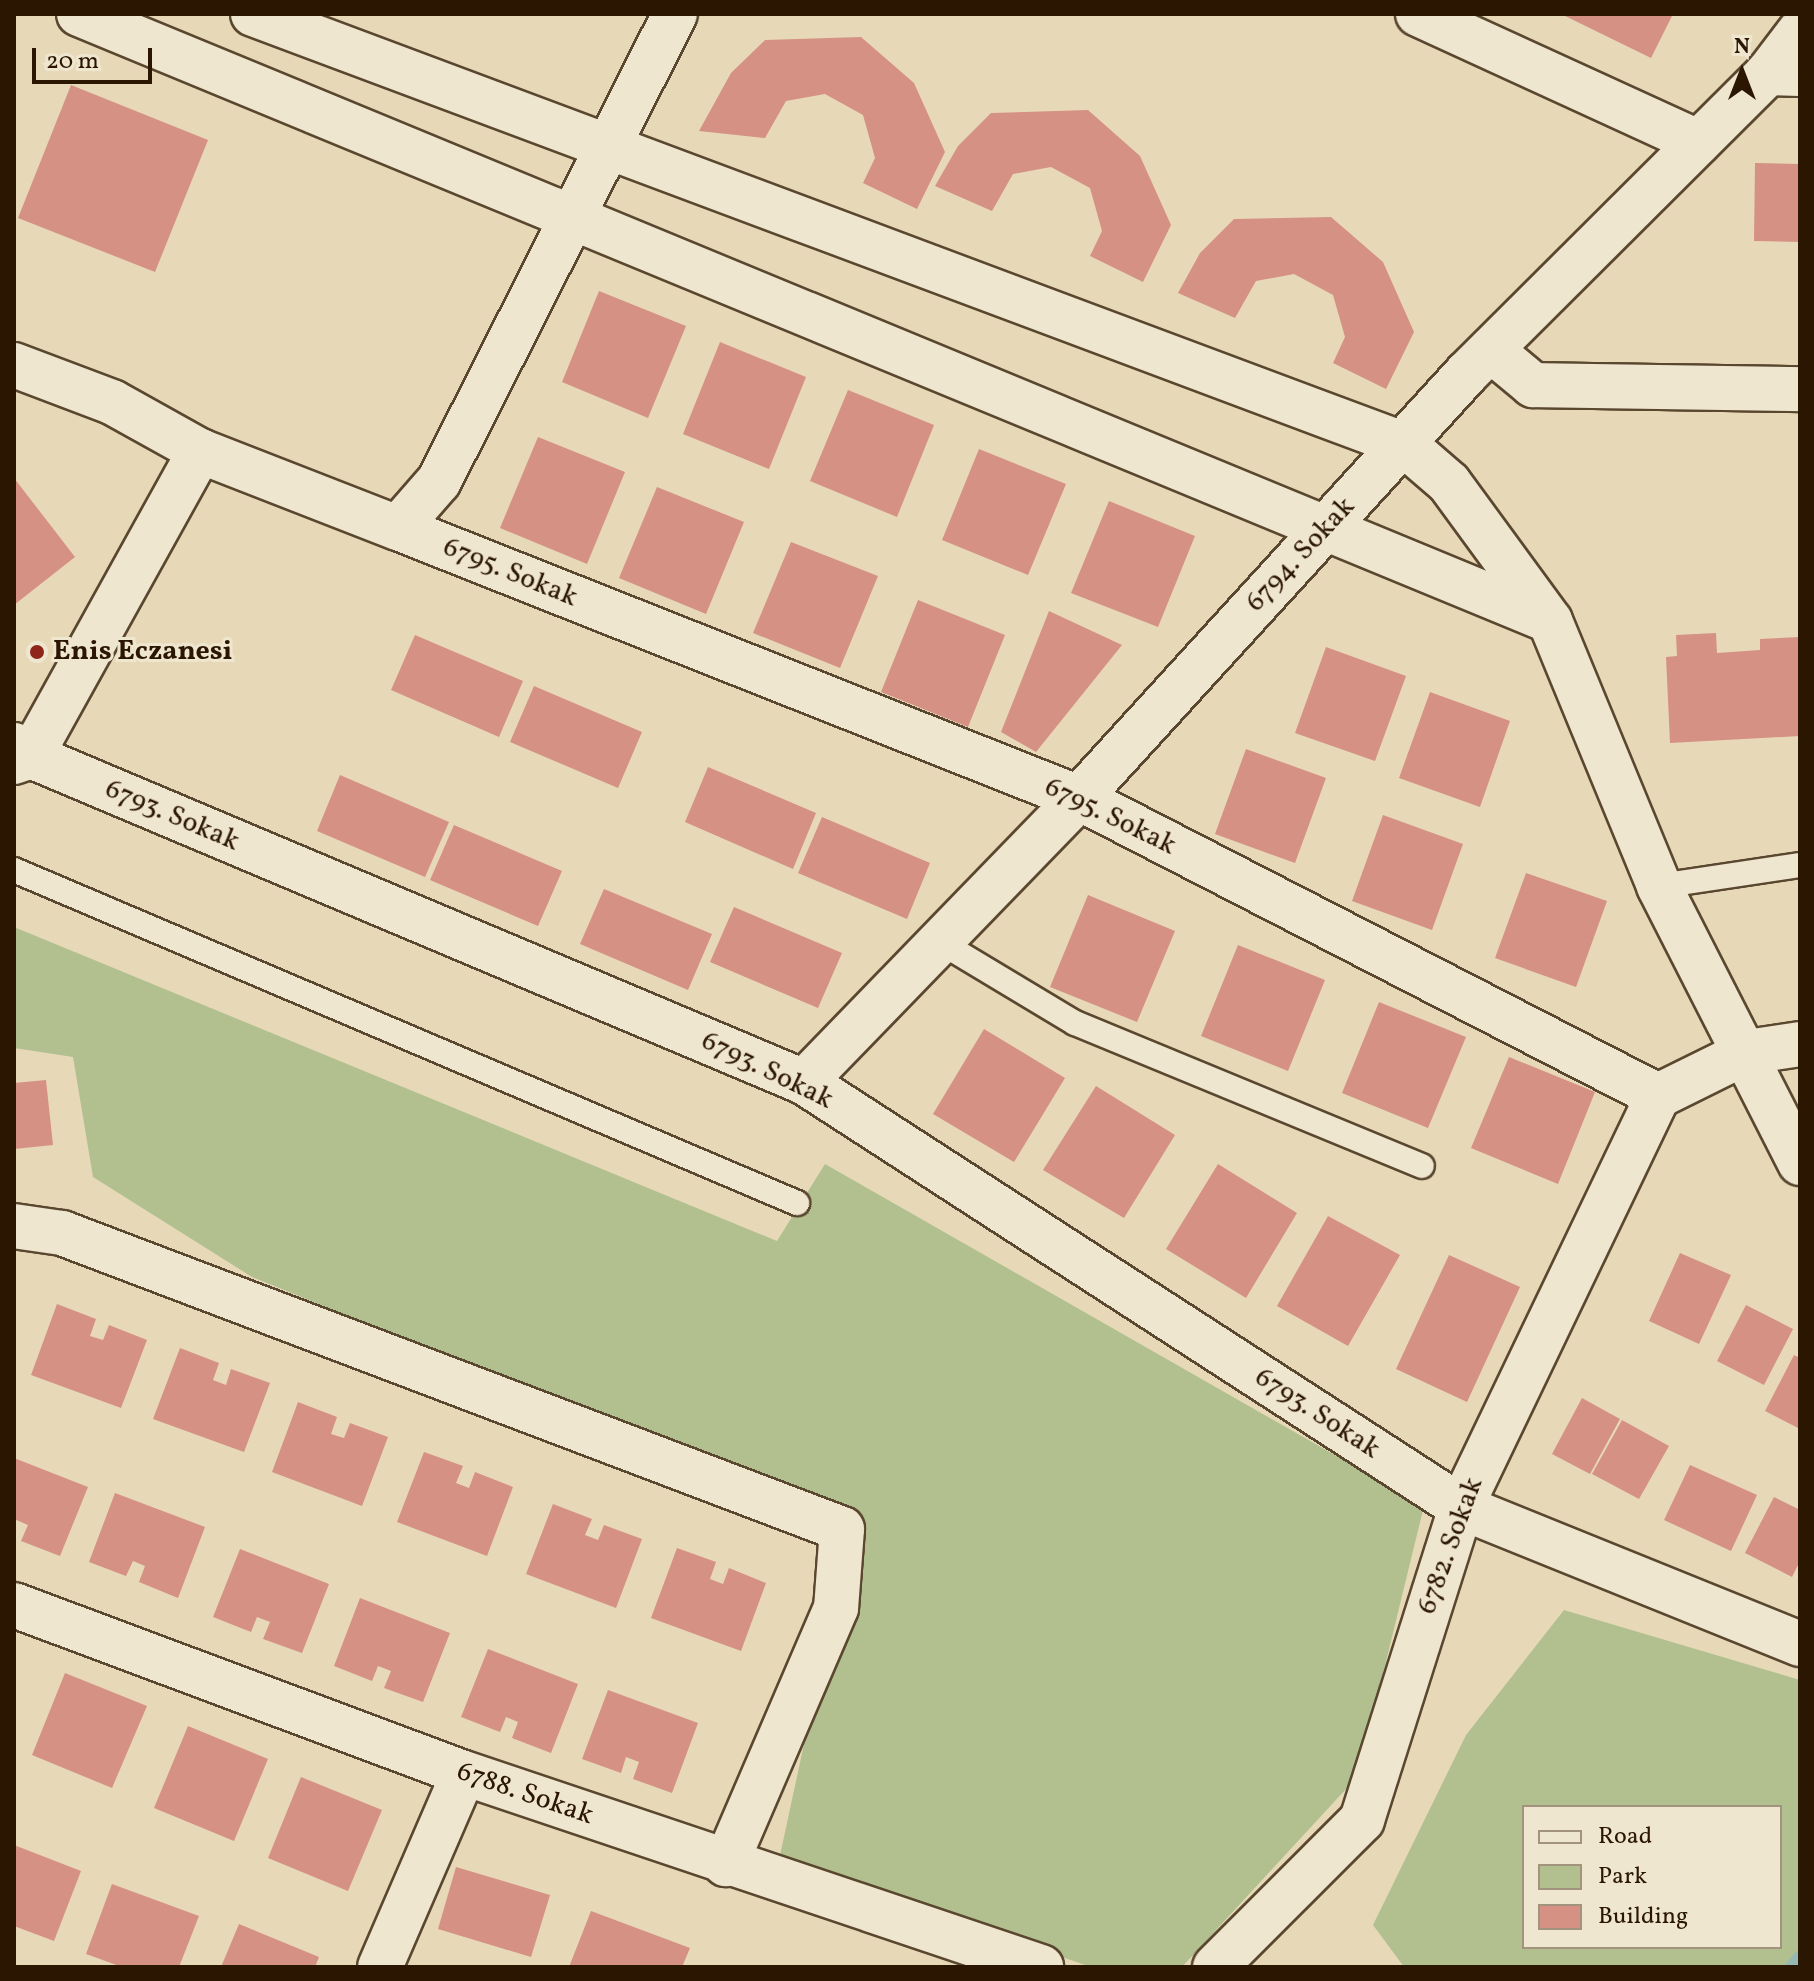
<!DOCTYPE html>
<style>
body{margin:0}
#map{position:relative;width:1814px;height:1981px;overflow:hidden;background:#e7d9b7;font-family:Vollkorn,serif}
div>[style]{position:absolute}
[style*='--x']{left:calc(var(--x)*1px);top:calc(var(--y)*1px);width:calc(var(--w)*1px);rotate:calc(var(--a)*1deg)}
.green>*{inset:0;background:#b2c090}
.stream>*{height:12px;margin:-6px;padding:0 6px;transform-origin:6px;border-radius:6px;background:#97b9b4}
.building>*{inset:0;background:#d59184}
.roads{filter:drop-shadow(2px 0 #5a472f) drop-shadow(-2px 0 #5a472f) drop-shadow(0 2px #5a472f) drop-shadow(0 -2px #5a472f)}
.lane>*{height:24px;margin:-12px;padding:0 12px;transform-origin:12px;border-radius:12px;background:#efe6d0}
.street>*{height:44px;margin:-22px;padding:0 22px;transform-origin:22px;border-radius:22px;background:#efe6d0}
.secondary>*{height:44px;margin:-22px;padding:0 22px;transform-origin:22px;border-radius:22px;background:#efe6d0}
.dots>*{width:22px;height:22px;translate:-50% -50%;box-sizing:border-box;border:4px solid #efe6d0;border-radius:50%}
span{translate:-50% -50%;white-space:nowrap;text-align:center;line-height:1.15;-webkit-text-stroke:6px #efe6d0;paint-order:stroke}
.street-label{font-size:28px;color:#2b1602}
.poi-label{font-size:28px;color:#2b1602;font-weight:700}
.left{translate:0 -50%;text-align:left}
.frame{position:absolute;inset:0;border:16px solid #2b1602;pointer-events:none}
.legend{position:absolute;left:1522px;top:1805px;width:260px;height:144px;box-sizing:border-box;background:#efe6d0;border:2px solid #a1937e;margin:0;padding:10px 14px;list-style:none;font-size:24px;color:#2b1602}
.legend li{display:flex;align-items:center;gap:16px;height:40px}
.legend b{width:40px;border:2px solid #a1937e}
.north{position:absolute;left:1702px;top:32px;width:80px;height:80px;-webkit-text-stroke:6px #efe6d0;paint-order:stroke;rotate:0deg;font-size:22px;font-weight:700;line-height:32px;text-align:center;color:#2b1602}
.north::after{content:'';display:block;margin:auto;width:28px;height:36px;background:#2b1602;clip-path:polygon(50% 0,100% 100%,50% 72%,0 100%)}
.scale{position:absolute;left:32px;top:48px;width:120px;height:36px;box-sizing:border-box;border:4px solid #2b1602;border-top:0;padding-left:10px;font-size:24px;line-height:28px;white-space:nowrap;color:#2b1602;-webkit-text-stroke:6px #efe6d0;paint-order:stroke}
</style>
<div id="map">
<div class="green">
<i style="clip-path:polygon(14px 927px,777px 1241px,825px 1164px,1424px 1506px,1358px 1776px,1182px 1967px,1091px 1967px,779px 1860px,852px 1521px,252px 1277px,93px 1177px,73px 1057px,14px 1048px)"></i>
<i style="clip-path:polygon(evenodd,1564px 1610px,1800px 1680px,1800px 1967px,1404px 1967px,1373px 1925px,1466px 1735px,1564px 1610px,1524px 1807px,1780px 1807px,1780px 1947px,1524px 1947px,1524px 1807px)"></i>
</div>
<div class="stream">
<i style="--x:1791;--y:1967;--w:14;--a:-51"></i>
</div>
<div class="building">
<i style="clip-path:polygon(1561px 14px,1673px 14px,1651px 58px)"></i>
<i style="clip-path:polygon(861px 37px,914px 83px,945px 152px,917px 209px,863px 183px,875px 158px,863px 115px,825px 94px,786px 101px,765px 138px,699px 131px,731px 73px,765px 40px)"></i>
<i style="clip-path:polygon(71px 85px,208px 140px,155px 272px,18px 218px)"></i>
<i style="clip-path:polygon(1088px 110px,1140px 156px,1171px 225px,1143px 282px,1090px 256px,1102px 231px,1090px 188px,1051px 167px,1013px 174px,992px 211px,935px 186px,958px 146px,991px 113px)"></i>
<i style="clip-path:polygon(1755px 163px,1800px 164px,1800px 242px,1754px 241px)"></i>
<i style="clip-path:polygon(1331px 217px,1383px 262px,1414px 332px,1386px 389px,1333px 363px,1345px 337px,1333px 295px,1294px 274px,1256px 281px,1235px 318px,1178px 293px,1200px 253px,1234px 219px)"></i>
<i style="clip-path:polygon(599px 291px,686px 326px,648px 418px,562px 382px)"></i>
<i style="clip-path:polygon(720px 342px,806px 377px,769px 469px,683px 434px)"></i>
<i style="clip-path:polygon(848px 390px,934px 425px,897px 517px,810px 481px)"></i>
<i style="clip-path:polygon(538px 437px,625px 472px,587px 564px,500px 528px)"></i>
<i style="clip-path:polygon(979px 449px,1066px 484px,1028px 575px,942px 540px)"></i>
<i style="clip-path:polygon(14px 478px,75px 557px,14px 605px)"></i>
<i style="clip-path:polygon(657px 487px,744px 522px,706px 614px,619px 578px)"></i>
<i style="clip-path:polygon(1109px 501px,1195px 536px,1158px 627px,1071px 593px)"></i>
<i style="clip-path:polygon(791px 542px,878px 576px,840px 668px,753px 633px)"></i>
<i style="clip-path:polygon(918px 600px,1005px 635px,968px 727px,881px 692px)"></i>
<i style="clip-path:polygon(1049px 611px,1122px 645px,1036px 752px,1001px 732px)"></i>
<i style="clip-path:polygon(1716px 633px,1717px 653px,1760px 650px,1760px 639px,1800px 637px,1800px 736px,1670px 743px,1666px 657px,1677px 656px,1676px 635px)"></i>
<i style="clip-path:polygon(415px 635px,523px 681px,499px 737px,391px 690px)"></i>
<i style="clip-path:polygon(1326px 647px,1406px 676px,1375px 761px,1295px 733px)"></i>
<i style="clip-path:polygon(534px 686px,642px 732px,618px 788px,510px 742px)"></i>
<i style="clip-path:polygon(1430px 692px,1510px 721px,1480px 807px,1399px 778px)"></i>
<i style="clip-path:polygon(1246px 749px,1326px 778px,1295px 863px,1215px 834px)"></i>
<i style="clip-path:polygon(708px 767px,816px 813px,793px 869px,685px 822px)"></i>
<i style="clip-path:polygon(340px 775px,449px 822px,425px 877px,317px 831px)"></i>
<i style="clip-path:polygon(1383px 815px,1463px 844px,1432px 930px,1352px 901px)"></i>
<i style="clip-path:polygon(822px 817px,930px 863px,907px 919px,798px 873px)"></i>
<i style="clip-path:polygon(454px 825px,562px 871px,538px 926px,430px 880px)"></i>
<i style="clip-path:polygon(1526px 873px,1607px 901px,1576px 987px,1495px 958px)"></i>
<i style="clip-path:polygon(604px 889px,712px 934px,688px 990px,580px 944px)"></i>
<i style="clip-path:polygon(1088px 895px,1175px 931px,1137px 1022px,1050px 987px)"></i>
<i style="clip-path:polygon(734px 907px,842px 953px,818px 1008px,710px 962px)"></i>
<i style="clip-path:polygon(1238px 945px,1325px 980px,1288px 1071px,1201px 1036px)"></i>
<i style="clip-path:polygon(1379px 1002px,1466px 1037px,1428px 1128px,1342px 1093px)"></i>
<i style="clip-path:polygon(984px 1029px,1065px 1078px,1014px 1162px,933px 1114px)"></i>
<i style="clip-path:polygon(1509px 1057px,1595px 1092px,1558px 1184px,1471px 1148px)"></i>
<i style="clip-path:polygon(46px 1080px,53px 1145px,14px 1149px,14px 1083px)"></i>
<i style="clip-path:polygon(1096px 1086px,1175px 1135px,1124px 1218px,1043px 1170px)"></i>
<i style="clip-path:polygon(1218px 1164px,1297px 1213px,1246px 1298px,1166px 1249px)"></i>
<i style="clip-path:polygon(1328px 1216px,1400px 1255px,1348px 1346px,1277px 1306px)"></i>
<i style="clip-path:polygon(1680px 1253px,1731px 1275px,1699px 1344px,1649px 1321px)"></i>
<i style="clip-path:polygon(1449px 1255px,1520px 1287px,1467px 1402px,1396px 1369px)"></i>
<i style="clip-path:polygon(57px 1304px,96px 1319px,90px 1336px,103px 1340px,109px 1325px,147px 1340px,121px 1408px,31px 1375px)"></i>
<i style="clip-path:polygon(1746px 1305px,1793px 1329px,1764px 1385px,1717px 1361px)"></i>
<i style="clip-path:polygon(180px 1348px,219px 1363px,213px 1380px,226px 1385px,231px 1369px,270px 1383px,244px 1452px,153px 1419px)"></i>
<i style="clip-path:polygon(1794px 1355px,1800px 1358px,1800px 1429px,1765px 1411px)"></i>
<i style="clip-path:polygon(1582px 1398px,1620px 1419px,1590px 1474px,1552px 1454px)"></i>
<i style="clip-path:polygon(298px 1402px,337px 1417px,331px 1434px,344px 1438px,350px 1423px,388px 1437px,362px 1506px,272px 1472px)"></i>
<i style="clip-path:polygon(1622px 1420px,1669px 1446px,1639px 1499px,1592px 1474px)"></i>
<i style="clip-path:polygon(424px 1452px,463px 1466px,456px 1483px,469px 1488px,475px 1472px,513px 1487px,487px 1556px,397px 1522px)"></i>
<i style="clip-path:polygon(14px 1458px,88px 1487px,60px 1556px,21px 1541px,28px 1525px,14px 1519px)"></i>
<i style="clip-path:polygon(1690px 1465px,1757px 1495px,1731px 1551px,1664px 1520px)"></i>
<i style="clip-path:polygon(115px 1493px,205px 1527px,178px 1598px,139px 1582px,145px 1566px,133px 1561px,126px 1576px,89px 1562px)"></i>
<i style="clip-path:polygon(1774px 1497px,1800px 1510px,1800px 1561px,1792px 1577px,1745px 1553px)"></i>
<i style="clip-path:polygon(553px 1504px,592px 1519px,585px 1535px,598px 1540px,604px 1525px,642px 1539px,616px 1608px,526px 1574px)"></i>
<i style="clip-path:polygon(677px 1548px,716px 1562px,710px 1579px,723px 1584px,729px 1568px,766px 1583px,741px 1651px,651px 1618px)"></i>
<i style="clip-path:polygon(240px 1549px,329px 1584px,302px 1653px,263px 1639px,270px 1622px,257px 1617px,251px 1632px,213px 1617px)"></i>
<i style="clip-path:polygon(360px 1598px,450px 1633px,423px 1702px,384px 1688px,391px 1671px,378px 1666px,372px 1681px,334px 1666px)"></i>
<i style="clip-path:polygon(488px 1649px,578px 1684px,551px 1753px,512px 1738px,518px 1722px,506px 1717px,500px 1732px,461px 1717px)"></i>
<i style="clip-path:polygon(65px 1673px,147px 1706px,112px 1788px,32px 1755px)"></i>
<i style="clip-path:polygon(608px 1690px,698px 1723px,672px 1793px,633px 1779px,639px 1762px,626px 1757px,621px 1773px,582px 1759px)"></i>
<i style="clip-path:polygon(188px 1726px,268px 1759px,234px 1841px,154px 1808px)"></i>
<i style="clip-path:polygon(301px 1777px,382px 1810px,348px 1891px,268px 1858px)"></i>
<i style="clip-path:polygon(14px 1845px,81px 1871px,54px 1941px,14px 1926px)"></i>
<i style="clip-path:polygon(456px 1867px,550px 1895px,531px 1957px,438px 1929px)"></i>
<i style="clip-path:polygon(112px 1884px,199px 1916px,179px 1967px,122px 1967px,86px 1954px)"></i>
<i style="clip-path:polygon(591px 1911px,690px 1948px,682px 1967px,569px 1967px)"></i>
<i style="clip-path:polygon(239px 1924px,319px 1957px,315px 1967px,221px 1967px)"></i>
</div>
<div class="roads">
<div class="lane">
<i style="--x:14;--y:870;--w:851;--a:23.04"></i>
<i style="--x:1659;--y:886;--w:143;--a:-8.5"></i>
<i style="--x:940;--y:942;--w:157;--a:31"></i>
<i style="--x:1075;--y:1023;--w:375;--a:22.4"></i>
</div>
<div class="street">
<i style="--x:79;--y:14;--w:1589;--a:22.42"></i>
<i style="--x:253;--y:14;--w:1230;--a:20.51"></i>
<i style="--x:1405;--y:445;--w:58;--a:40.8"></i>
<i style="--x:1449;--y:483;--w:171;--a:53.8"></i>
<i style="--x:1550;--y:621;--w:287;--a:67.6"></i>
<i style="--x:1659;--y:886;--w:311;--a:63"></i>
<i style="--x:1418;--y:14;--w:308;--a:24.6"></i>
<i style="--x:1768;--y:73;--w:32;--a:2"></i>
<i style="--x:1491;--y:350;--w:55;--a:39.8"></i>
<i style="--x:1533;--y:385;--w:267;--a:0.9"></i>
<i style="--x:14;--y:365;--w:105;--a:20.7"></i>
<i style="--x:112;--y:402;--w:101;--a:29.1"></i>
<i style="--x:398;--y:528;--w:733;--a:21.63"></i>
<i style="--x:1079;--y:798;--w:651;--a:27.23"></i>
<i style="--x:1658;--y:1096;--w:99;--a:-26.3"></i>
<i style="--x:1747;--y:1052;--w:54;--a:-8.6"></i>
<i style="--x:14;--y:745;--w:20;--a:33"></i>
<i style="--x:31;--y:756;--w:349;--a:-61"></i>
<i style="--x:200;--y:451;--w:212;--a:21.3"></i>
<i style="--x:398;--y:528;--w:62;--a:-48.9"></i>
<i style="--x:439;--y:481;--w:523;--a:-63.19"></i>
<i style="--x:14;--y:1226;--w:49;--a:8.3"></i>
<i style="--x:62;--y:1233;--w:834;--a:20.78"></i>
<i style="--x:842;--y:1529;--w:79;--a:94.3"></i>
<i style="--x:836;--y:1608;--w:279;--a:113.3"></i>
<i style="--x:1461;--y:1507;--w:366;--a:22"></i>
<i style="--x:14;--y:1605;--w:480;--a:20.5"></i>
<i style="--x:464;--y:1773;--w:609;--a:18.58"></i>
<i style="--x:380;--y:1967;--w:211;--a:-66.6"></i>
<i style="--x:1215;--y:1967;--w:208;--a:-45"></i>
<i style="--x:1362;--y:1820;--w:328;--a:-72.4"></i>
<i style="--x:1461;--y:1507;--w:456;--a:-64.4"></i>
</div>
<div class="secondary">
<i style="--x:14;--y:762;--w:18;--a:-19"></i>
<i style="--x:31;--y:756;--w:839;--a:22.87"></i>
<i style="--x:804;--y:1082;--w:782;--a:32.9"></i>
<i style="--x:804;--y:1082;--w:395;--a:-45.9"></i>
<i style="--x:1079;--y:798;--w:575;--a:-47.61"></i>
<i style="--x:1467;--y:373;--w:425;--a:-44.9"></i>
<i style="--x:1768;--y:73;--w:53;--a:-52.7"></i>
</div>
</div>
<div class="dots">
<i style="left:37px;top:652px;background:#8f2418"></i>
</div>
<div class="street-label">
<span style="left:1301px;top:555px;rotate:-47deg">6794. Sokak</span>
<span style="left:510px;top:573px;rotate:22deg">6795. Sokak</span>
<span style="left:172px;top:816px;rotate:23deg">6793. Sokak</span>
<span style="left:1110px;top:817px;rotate:26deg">6795. Sokak</span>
<span style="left:767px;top:1071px;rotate:26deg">6793. Sokak</span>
<span style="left:1317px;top:1414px;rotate:33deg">6793. Sokak</span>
<span style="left:1451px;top:1546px;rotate:-70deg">6782. Sokak</span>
<span style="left:525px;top:1794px;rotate:19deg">6788. Sokak</span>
</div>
<div class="poi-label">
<span class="left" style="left:53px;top:652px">Enis Eczanesi</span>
</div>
<div class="frame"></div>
<ul class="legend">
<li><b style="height:10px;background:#efe6d0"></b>Road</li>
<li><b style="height:22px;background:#b2c090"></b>Park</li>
<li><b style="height:22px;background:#d59184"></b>Building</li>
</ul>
<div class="north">N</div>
<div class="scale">20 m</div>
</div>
